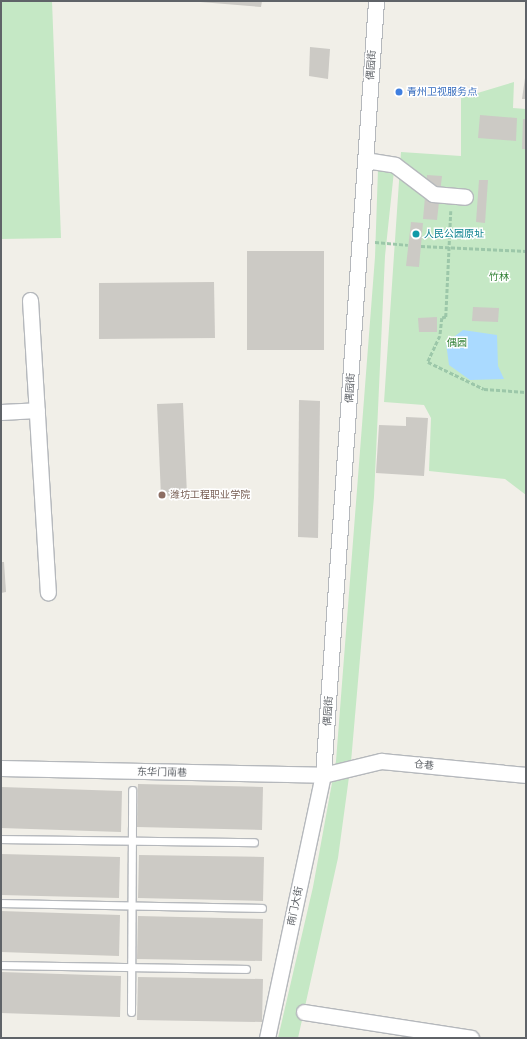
<!DOCTYPE html>
<meta charset="utf-8">
<style>
body{margin:0}
#map{position:relative;width:527px;height:1039px;overflow:hidden;background:#f1efe8;font-family:Roboto,"Noto Sans SC",sans-serif}
div>[style]{position:absolute}
[style*='--x']{left:calc(var(--x)*1px);top:calc(var(--y)*1px);width:calc(var(--w)*1px);rotate:calc(var(--a)*1deg)}
.green>*{inset:0;background:#c5e8c5}
.water>*{inset:0;background:#aadaff}
.building>*{inset:0;background:#cccac5}
.path>*{height:2.5px;margin-top:-1.25px;transform-origin:0;background:repeating-linear-gradient(90deg,#9cc7a9 0 4px,transparent 0 6px)}
.roads{filter:drop-shadow(1px 0 #b5b8bc) drop-shadow(-1px 0 #b5b8bc) drop-shadow(0 1px #b5b8bc) drop-shadow(0 -1px #b5b8bc)}
.lane>*{height:7px;margin:-3.5px;padding:0 3.5px;transform-origin:3.5px;border-radius:3.5px;background:#fff}
.street>*{height:15px;margin:-7.5px;padding:0 7.5px;transform-origin:7.5px;border-radius:7.5px;background:#fff}
.dots>*{width:11px;height:11px;translate:-50% -50%;box-sizing:border-box;border:2px solid #fff;border-radius:50%}
span{translate:-50% -50%;white-space:nowrap;text-align:center;line-height:1.15;-webkit-text-stroke:3px #fff;paint-order:stroke}
.street-label{font-size:10px;color:#5f6368}
.shop-label{font-size:10px;color:#366cbe}
.left{translate:0 -50%;text-align:left}
.culture-label{font-size:10px;color:#0d838f}
.park-label{font-size:10px;color:#348238}
.education-label{font-size:10px;color:#785e54}
.frame{position:absolute;inset:0;border:2px solid #5f6368;pointer-events:none}
</style>
<div id="map">
<div class="green">
<i style="clip-path:polygon(1px 1px,52px 1px,61px 238px,1px 239px)"></i>
<i style="clip-path:polygon(514px 82px,513px 108px,526px 109px,526px 495px,505px 479px,429px 471px,431px 418px,424px 405px,384px 402px,401px 152px,461px 156px,461px 98px)"></i>
<i style="clip-path:polygon(378px 169px,394px 171px,385px 256px,374px 497px,351px 762px,338px 858px,298px 1038px,278px 1038px,313px 887px,336px 761px,375px 257px)"></i>
</div>
<div class="water">
<i style="clip-path:polygon(463px 330px,497px 335px,498px 366px,504px 379px,470px 380px,449px 365px,446px 343px)"></i>
</div>
<div class="building">
<i style="clip-path:polygon(188px 1px,262px 1px,261px 7px)"></i>
<i style="clip-path:polygon(310px 47px,330px 49px,328px 79px,309px 76px)"></i>
<i style="clip-path:polygon(526px 71px,526px 99px,522px 99px)"></i>
<i style="clip-path:polygon(480px 115px,517px 118px,516px 141px,478px 138px)"></i>
<i style="clip-path:polygon(523px 119px,526px 119px,526px 149px,522px 149px)"></i>
<i style="clip-path:polygon(427px 175px,442px 176px,437px 220px,423px 219px)"></i>
<i style="clip-path:polygon(479px 180px,488px 180px,485px 223px,476px 222px)"></i>
<i style="clip-path:polygon(411px 222px,423px 223px,419px 267px,406px 266px)"></i>
<i style="clip-path:polygon(247px 251px,324px 251px,324px 350px,247px 350px)"></i>
<i style="clip-path:polygon(214px 282px,215px 338px,99px 339px,99px 283px)"></i>
<i style="clip-path:polygon(473px 307px,499px 308px,498px 322px,472px 321px)"></i>
<i style="clip-path:polygon(437px 317px,437px 332px,419px 332px,418px 318px)"></i>
<i style="clip-path:polygon(299px 400px,320px 401px,318px 538px,298px 537px)"></i>
<i style="clip-path:polygon(183px 403px,187px 495px,161px 496px,157px 404px)"></i>
<i style="clip-path:polygon(406px 417px,428px 418px,424px 476px,376px 473px,379px 425px,406px 426px)"></i>
<i style="clip-path:polygon(1px 562px,4px 562px,6px 592px,1px 593px)"></i>
<i style="clip-path:polygon(138px 784px,263px 787px,262px 830px,137px 827px)"></i>
<i style="clip-path:polygon(1px 787px,122px 791px,121px 832px,1px 828px)"></i>
<i style="clip-path:polygon(1px 854px,120px 857px,119px 898px,1px 895px)"></i>
<i style="clip-path:polygon(139px 855px,264px 857px,263px 901px,138px 898px)"></i>
<i style="clip-path:polygon(1px 911px,120px 915px,119px 956px,1px 952px)"></i>
<i style="clip-path:polygon(138px 916px,263px 919px,262px 961px,137px 959px)"></i>
<i style="clip-path:polygon(1px 972px,121px 976px,120px 1017px,1px 1013px)"></i>
<i style="clip-path:polygon(138px 977px,263px 979px,262px 1022px,137px 1020px)"></i>
</div>
<div class="path">
<i style="--x:451;--y:211;--w:106;--a:92.7"></i>
<i style="--x:446;--y:317;--w:4;--a:166"></i>
<i style="--x:442;--y:318;--w:18;--a:96"></i>
<i style="--x:440;--y:336;--w:29;--a:115"></i>
<i style="--x:428;--y:362;--w:62;--a:25.7"></i>
<i style="--x:484;--y:389;--w:42;--a:4.1"></i>
<i style="--x:375;--y:242;--w:33;--a:5"></i>
<i style="--x:421;--y:246;--w:105;--a:2.7"></i>
</div>
<div class="roads">
<div class="lane">
<i style="--x:1;--y:839;--w:253;--a:0.7"></i>
<i style="--x:1;--y:903;--w:261;--a:1.1"></i>
<i style="--x:1;--y:965;--w:245;--a:0.9"></i>
<i style="--x:131;--y:1012;--w:222;--a:-89.7"></i>
</div>
<div class="street">
<i style="--x:365;--y:160;--w:30;--a:9"></i>
<i style="--x:395;--y:165;--w:48;--a:37.3"></i>
<i style="--x:433;--y:194;--w:32;--a:5"></i>
<i style="--x:30;--y:300;--w:293;--a:86.5"></i>
<i style="--x:1;--y:412;--w:36;--a:-3"></i>
<i style="--x:1;--y:768;--w:322;--a:1.2"></i>
<i style="--x:323;--y:775;--w:60;--a:-13.6"></i>
<i style="--x:381;--y:761;--w:146;--a:5.5"></i>
<i style="--x:304;--y:1012;--w:169;--a:8.8"></i>
<i style="--x:267;--y:1038;--w:269;--a:-78"></i>
<i style="--x:323;--y:775;--w:776;--a:-86.08"></i>
</div>
</div>
<div class="dots">
<i style="left:399px;top:92px;background:#3f7fe0"></i>
<i style="left:416px;top:234px;background:#0f9aa8"></i>
<i style="left:162px;top:495px;background:#8d6e63"></i>
</div>
<div class="street-label">
<span style="left:371px;top:65px;rotate:-86deg">偶园街</span>
<span style="left:350px;top:388px;rotate:-86deg">偶园街</span>
<span style="left:328px;top:711px;rotate:-86deg">偶园街</span>
<span style="left:424px;top:765px;rotate:5deg">仓巷</span>
<span style="left:162px;top:772px;rotate:1deg">东华门南巷</span>
<span style="left:295px;top:906px;rotate:-78deg">南门大街</span>
</div>
<div class="shop-label">
<span class="left" style="left:407px;top:92px">青州卫视服务点</span>
</div>
<div class="culture-label">
<span class="left" style="left:424px;top:234px">人民公园原址</span>
</div>
<div class="park-label">
<span style="left:499px;top:277px">竹林</span>
<span style="left:457px;top:343px">偶园</span>
</div>
<div class="education-label">
<span class="left" style="left:170px;top:495px">潍坊工程职业学院</span>
</div>
<div class="frame"></div>
</div>
